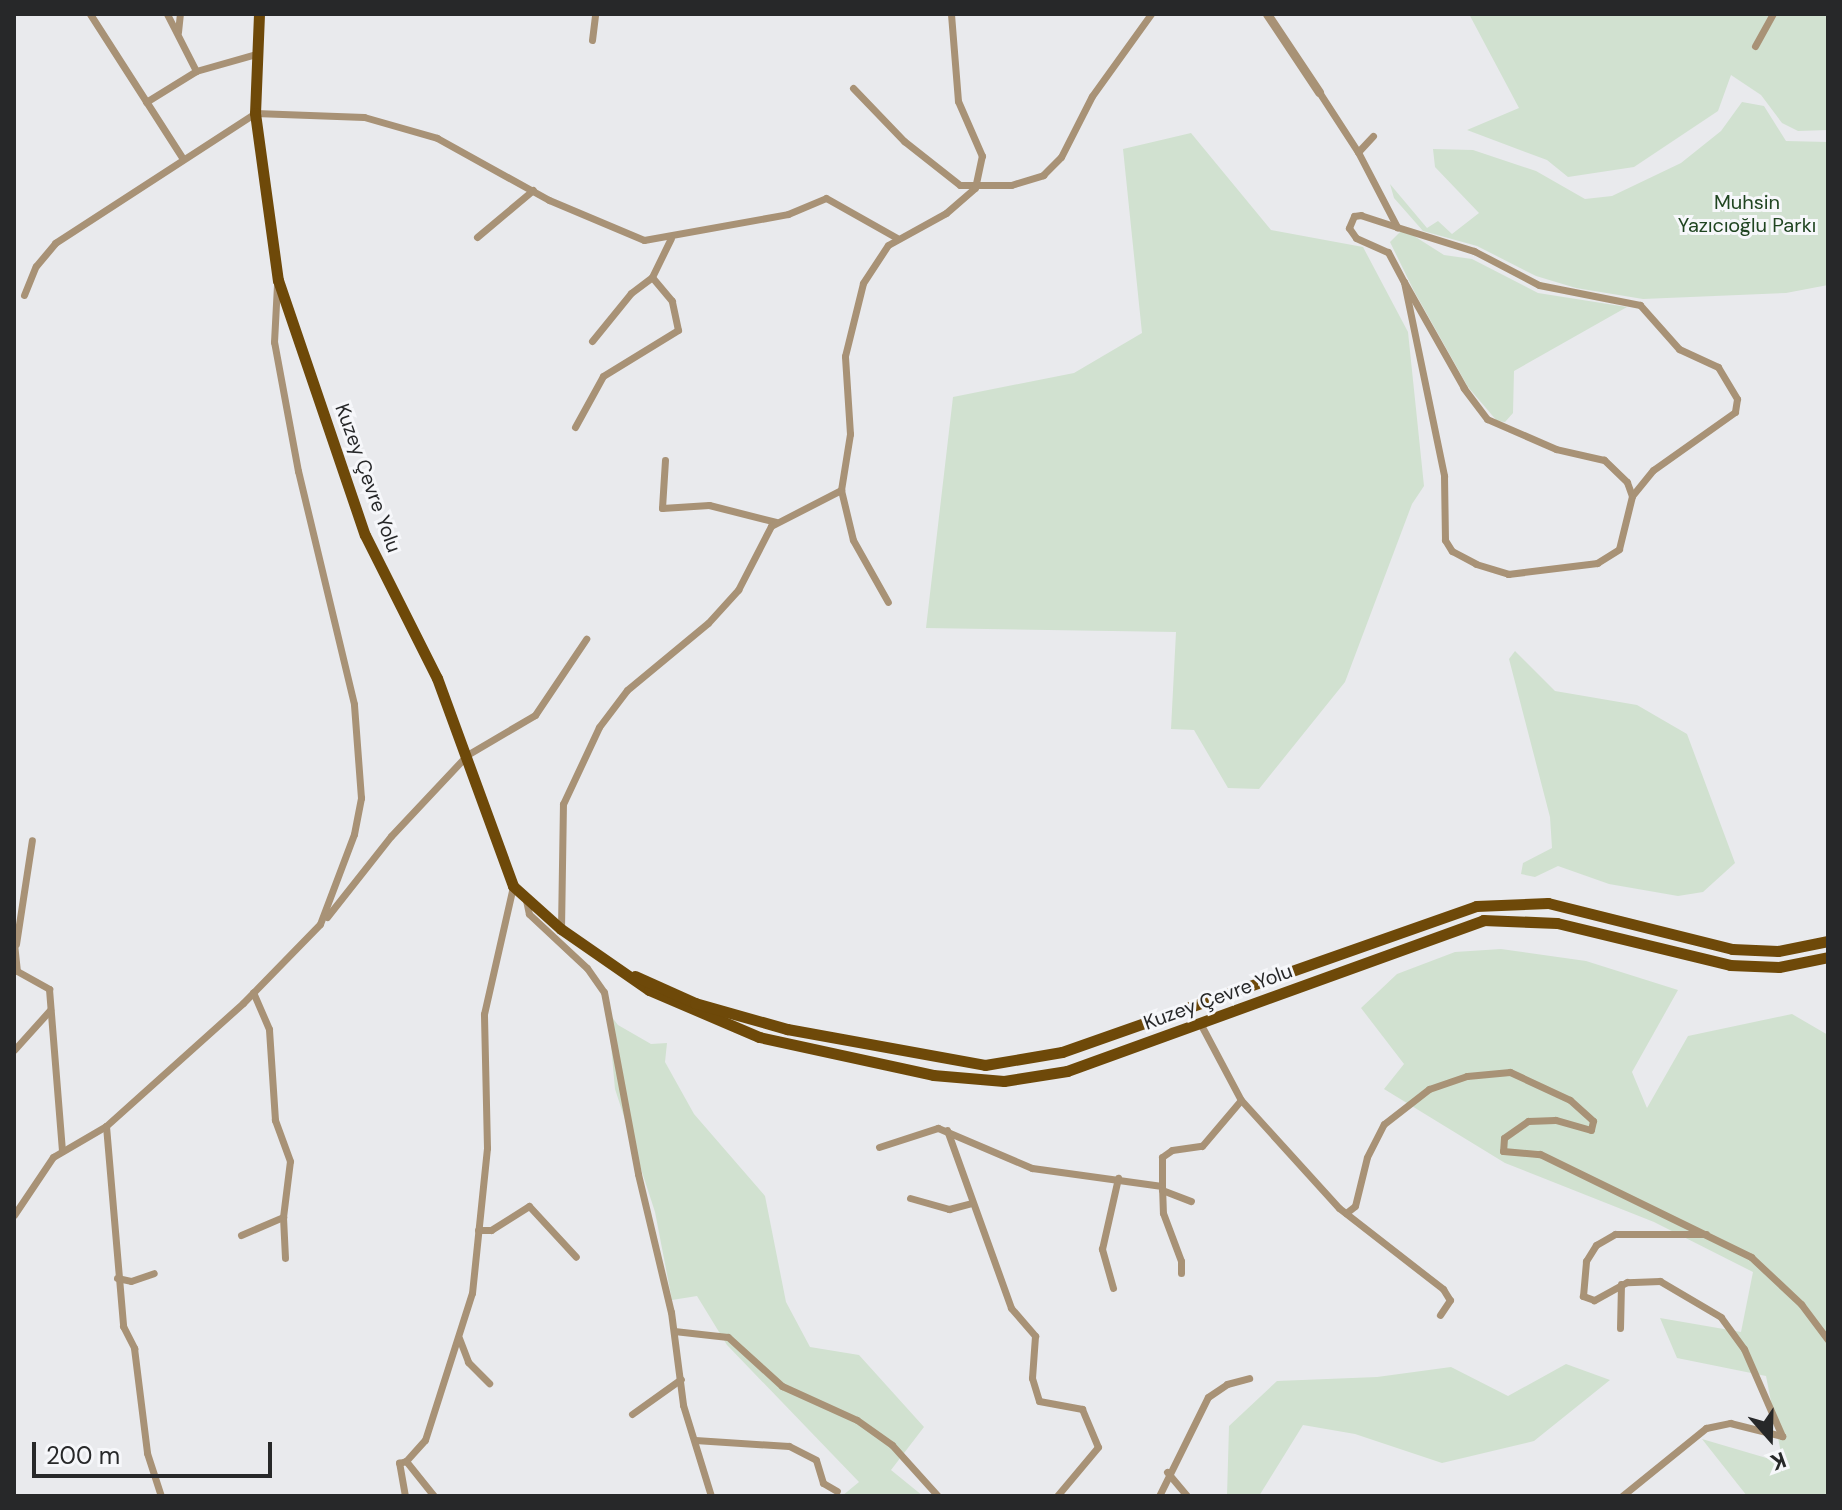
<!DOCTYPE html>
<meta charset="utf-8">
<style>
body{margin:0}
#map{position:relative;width:1842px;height:1510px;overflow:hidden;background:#e9eaed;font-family:"DM Sans",sans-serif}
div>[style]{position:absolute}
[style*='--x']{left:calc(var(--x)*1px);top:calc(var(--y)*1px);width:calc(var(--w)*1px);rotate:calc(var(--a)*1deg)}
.green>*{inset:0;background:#d1e1d0}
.minor>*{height:7px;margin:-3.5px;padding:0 3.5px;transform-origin:3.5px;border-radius:3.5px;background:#a89276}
.tertiary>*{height:9px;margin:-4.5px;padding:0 4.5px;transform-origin:4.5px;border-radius:4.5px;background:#a89276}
.primary>*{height:11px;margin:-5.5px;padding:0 5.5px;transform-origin:5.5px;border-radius:5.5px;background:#6e4909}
span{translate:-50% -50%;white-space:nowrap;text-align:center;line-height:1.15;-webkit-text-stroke:6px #f6f7fa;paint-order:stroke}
.park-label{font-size:20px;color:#204521}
.street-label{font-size:20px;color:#272829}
.frame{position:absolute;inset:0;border:16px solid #272829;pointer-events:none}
.north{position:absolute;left:1730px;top:1398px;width:80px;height:80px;-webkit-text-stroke:6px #f6f7fa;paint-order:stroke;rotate:160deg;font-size:22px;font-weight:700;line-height:32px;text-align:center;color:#272829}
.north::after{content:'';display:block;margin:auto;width:28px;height:36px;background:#272829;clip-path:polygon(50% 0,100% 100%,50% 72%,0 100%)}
.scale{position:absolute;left:32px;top:1442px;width:240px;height:36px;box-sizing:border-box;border:4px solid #272829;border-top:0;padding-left:10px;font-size:24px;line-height:28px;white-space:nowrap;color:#272829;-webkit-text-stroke:6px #f6f7fa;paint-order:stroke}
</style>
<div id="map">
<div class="green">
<i style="clip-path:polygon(1469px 14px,1828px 14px,1828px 130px,1798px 131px,1782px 123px,1761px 95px,1731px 75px,1718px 111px,1634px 167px,1568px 177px,1547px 160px,1467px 130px,1519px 108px)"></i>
<i style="clip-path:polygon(1742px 102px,1764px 106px,1786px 141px,1828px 142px,1828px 285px,1786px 293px,1643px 299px,1576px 288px,1536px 276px,1477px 246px,1423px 231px,1394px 198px,1390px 184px,1427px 228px,1438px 221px,1452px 234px,1479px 213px,1435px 167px,1433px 149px,1473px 150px,1536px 171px,1585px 199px,1612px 196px,1681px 163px,1721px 131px)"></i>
<i style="clip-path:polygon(1191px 133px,1271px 230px,1363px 247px,1408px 332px,1424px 486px,1412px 504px,1345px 682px,1259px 789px,1228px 788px,1194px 730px,1171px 729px,1176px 632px,926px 628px,953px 397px,1074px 373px,1142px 333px,1123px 149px)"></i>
<i style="clip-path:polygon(1403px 229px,1444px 255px,1472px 259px,1538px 293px,1627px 307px,1514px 371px,1513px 413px,1505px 422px,1497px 421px,1468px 387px,1414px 291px,1390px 242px)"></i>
<i style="clip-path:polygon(1515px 651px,1555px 691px,1637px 705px,1687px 734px,1735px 863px,1703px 892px,1678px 896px,1609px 884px,1558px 866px,1535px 877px,1521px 874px,1523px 863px,1552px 848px,1550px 817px,1509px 659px)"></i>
<i style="clip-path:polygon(1501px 949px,1586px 961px,1678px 990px,1632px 1072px,1647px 1108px,1688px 1036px,1792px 1014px,1828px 1035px,1828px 1496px,1747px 1496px,1702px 1439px,1783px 1463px,1766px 1376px,1677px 1358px,1660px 1318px,1741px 1332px,1753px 1272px,1654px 1222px,1505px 1163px,1384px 1089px,1404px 1064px,1361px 1008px,1397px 974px,1455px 952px)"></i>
<i style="clip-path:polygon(608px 1012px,618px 1025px,651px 1044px,667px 1043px,665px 1062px,694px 1114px,765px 1196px,786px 1302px,810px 1347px,859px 1355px,924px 1427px,891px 1470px,923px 1496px,842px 1496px,859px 1482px,727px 1345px,697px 1296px,672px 1300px,655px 1212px,615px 1089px)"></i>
<i style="clip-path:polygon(1566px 1364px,1610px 1380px,1534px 1441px,1442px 1463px,1355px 1434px,1303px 1425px,1259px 1496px,1227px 1496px,1229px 1426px,1277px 1381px,1377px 1377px,1451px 1367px,1508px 1396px)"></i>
</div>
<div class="minor">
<i style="--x:90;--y:14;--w:172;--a:57.3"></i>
<i style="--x:167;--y:14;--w:64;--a:63"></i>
<i style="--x:178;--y:32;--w:18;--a:-84"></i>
<i style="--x:592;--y:40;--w:26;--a:-83"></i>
<i style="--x:1755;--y:46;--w:37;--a:-61"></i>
<i style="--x:853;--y:88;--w:74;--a:46.1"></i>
<i style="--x:904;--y:141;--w:71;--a:38.2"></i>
<i style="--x:960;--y:185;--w:51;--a:0"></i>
<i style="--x:1011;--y:185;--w:34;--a:-17"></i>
<i style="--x:1043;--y:175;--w:25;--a:-45"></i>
<i style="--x:1061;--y:157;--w:68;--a:-63.1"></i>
<i style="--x:1092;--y:96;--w:101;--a:-54.3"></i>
<i style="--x:1319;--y:92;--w:72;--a:57"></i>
<i style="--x:1358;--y:152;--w:85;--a:62.5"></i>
<i style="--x:1397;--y:227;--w:38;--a:-162"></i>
<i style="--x:1361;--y:215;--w:7;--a:172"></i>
<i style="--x:1354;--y:216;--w:13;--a:113"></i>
<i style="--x:1349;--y:228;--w:12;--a:55"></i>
<i style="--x:1356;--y:238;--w:35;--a:24"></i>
<i style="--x:1388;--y:252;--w:34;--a:62"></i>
<i style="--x:1404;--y:282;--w:198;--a:78.3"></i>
<i style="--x:1444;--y:476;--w:64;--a:89.1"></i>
<i style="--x:1445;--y:540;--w:13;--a:58"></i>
<i style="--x:1452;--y:551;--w:27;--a:28"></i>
<i style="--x:1476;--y:564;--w:34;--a:17"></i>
<i style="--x:1508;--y:574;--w:90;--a:-7"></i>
<i style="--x:1597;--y:563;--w:26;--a:-32"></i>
<i style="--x:1619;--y:549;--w:55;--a:-76.2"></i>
<i style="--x:1632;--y:496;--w:15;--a:-110"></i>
<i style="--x:1627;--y:482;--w:32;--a:-136"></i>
<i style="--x:1604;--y:460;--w:49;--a:-167.1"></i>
<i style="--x:1556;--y:449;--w:75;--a:-156.5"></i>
<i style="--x:1487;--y:419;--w:39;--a:-127"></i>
<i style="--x:1464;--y:388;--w:122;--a:-119.5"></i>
<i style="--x:146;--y:102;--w:59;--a:-31.8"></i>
<i style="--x:196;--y:71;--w:62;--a:-15.8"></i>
<i style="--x:1358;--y:152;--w:22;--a:-47"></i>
<i style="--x:1397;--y:227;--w:81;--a:17.3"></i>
<i style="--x:1474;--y:251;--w:73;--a:27.6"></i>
<i style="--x:1539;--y:285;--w:103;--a:11.2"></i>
<i style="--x:1640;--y:305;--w:59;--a:48.4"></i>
<i style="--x:1679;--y:349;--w:43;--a:24.8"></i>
<i style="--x:1718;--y:367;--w:37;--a:59"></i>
<i style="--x:1737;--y:399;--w:13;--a:99"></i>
<i style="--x:1735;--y:412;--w:100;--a:144.7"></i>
<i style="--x:1653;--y:470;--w:33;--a:129"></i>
<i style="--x:477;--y:237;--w:73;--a:-40"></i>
<i style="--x:24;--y:295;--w:31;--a:-68"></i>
<i style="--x:36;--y:266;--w:30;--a:-50"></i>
<i style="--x:55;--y:243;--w:239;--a:-33"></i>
<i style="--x:255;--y:113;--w:109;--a:2.1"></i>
<i style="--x:364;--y:117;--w:76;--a:16"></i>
<i style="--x:437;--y:138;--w:128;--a:29"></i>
<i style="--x:549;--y:200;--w:103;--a:22.8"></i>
<i style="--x:644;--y:240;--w:146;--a:-10.2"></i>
<i style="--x:788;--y:214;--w:41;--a:-22.8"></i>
<i style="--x:826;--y:198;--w:81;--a:29.4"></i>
<i style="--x:592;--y:341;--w:62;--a:-50.9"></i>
<i style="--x:631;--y:293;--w:26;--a:-37"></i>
<i style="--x:575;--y:427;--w:58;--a:-61.2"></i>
<i style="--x:603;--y:376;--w:88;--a:-31.5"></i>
<i style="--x:678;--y:330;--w:30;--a:-102"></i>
<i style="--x:672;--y:301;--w:31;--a:-130"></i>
<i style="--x:652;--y:277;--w:43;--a:-64"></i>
<i style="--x:665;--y:460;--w:48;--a:93.6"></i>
<i style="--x:662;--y:508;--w:47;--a:-3.7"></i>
<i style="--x:709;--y:505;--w:69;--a:14.2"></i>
<i style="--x:841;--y:490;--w:51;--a:76.5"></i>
<i style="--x:853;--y:540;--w:71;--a:60.6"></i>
<i style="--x:526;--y:900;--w:14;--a:78"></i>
<i style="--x:529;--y:914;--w:79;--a:43"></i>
<i style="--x:587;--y:968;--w:29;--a:55"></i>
<i style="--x:604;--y:992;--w:185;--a:79.4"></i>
<i style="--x:638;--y:1174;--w:142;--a:76.6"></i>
<i style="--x:671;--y:1312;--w:94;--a:82.6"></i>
<i style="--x:683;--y:1405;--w:95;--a:72.9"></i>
<i style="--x:327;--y:917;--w:103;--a:-51.7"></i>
<i style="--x:391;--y:836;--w:111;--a:-46.8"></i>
<i style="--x:467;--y:755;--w:79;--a:-30.5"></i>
<i style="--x:535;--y:715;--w:92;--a:-56.1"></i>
<i style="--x:561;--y:929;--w:125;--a:-89.1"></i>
<i style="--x:563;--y:804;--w:85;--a:-64.9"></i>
<i style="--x:599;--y:727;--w:46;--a:-52.9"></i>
<i style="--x:627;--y:690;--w:105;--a:-39.6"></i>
<i style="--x:708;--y:623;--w:45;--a:-47.7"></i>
<i style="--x:738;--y:590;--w:72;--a:-62.7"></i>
<i style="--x:771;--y:526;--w:79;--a:-27.2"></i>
<i style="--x:841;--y:490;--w:57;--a:-80.9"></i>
<i style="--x:850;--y:434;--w:78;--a:-93.7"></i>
<i style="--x:845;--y:356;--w:75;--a:-76.1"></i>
<i style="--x:863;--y:283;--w:45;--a:-56.7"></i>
<i style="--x:888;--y:245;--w:66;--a:-28.9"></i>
<i style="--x:946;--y:213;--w:38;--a:-41"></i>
<i style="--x:975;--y:188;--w:33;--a:-78"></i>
<i style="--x:982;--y:156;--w:60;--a:-113.6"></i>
<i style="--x:958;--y:101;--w:87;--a:-94.6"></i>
<i style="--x:14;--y:943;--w:28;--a:84"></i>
<i style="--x:17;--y:971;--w:37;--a:29"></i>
<i style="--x:49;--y:989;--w:162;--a:85.4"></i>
<i style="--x:16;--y:944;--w:105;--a:-81.3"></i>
<i style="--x:1200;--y:1023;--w:87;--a:62"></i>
<i style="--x:1241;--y:1100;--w:146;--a:47.8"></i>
<i style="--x:1339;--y:1208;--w:132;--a:37.9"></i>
<i style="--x:1443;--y:1289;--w:13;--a:58"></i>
<i style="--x:1450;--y:1300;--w:18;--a:124"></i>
<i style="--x:14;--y:1050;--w:54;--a:-48"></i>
<i style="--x:106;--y:1126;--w:201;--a:85.1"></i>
<i style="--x:123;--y:1326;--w:25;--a:63"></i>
<i style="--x:134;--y:1348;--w:106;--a:82.9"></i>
<i style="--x:147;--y:1453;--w:45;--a:72"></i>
<i style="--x:947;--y:1130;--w:189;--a:70.2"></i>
<i style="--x:1011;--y:1308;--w:37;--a:49"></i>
<i style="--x:1035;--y:1336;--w:42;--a:94.1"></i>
<i style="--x:1032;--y:1378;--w:24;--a:73"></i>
<i style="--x:1039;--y:1401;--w:44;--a:10.5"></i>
<i style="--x:1082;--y:1409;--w:41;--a:67.2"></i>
<i style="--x:1098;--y:1447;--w:64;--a:129.9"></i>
<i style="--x:879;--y:1147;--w:62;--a:-17.9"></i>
<i style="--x:938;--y:1128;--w:102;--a:23.1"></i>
<i style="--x:1032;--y:1168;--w:131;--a:7.9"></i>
<i style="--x:1162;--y:1186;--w:29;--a:-90"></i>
<i style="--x:1162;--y:1157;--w:12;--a:-35"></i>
<i style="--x:1172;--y:1150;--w:30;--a:-8"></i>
<i style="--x:1202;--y:1146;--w:60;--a:-49.7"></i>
<i style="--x:1162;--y:1186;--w:27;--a:88"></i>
<i style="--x:1163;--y:1213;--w:51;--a:69.4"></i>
<i style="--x:1181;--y:1261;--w:12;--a:90"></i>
<i style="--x:1162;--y:1190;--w:31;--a:21"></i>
<i style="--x:910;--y:1198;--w:41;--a:15.8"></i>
<i style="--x:949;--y:1209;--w:24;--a:-15"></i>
<i style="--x:1346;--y:1213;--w:11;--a:-38"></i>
<i style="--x:1355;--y:1206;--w:50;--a:-76.2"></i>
<i style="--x:1367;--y:1157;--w:37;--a:-63"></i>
<i style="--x:1384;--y:1124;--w:57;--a:-37.9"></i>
<i style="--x:1429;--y:1089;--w:40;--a:-18.9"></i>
<i style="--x:1467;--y:1076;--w:43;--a:-5.3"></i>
<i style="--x:1510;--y:1072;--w:66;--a:25"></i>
<i style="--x:1570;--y:1100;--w:31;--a:42"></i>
<i style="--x:1593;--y:1121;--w:9;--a:103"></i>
<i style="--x:1591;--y:1130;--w:37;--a:-164"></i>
<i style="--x:1555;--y:1120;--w:27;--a:178"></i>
<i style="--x:1528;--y:1121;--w:29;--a:145"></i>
<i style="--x:1504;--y:1138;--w:13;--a:94"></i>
<i style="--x:1503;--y:1151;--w:37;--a:5"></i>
<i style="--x:1540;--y:1154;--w:235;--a:26"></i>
<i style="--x:1751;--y:1257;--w:69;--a:43.2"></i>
<i style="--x:1801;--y:1304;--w:45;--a:53.1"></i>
<i style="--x:14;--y:1215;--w:70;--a:-56.1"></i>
<i style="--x:53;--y:1157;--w:61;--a:-30.3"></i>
<i style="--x:106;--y:1126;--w:184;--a:-41.9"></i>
<i style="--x:243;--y:1003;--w:110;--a:-45.7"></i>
<i style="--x:320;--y:924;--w:96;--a:-69.3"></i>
<i style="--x:354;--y:834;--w:37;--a:-79"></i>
<i style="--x:361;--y:798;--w:94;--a:-94.3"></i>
<i style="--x:354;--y:704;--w:240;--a:-103.5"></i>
<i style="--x:298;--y:471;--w:131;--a:-100.5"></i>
<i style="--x:274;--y:342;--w:57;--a:-87"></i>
<i style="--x:283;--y:1217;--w:41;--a:87.2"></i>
<i style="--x:478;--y:1230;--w:13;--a:0"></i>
<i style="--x:491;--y:1230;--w:45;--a:-32.3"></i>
<i style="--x:529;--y:1206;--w:69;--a:47.3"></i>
<i style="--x:241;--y:1235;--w:46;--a:-23.2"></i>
<i style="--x:283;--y:1217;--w:56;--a:-82.9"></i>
<i style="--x:290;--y:1161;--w:44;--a:-110.1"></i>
<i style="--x:275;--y:1120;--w:91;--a:-93.8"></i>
<i style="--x:269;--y:1029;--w:40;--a:-113.4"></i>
<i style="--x:117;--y:1278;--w:14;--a:12"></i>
<i style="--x:131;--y:1281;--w:24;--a:-19"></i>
<i style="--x:1113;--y:1288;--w:41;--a:-105.8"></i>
<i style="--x:1102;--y:1249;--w:73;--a:-77.3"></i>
<i style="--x:1620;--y:1328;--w:44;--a:-88.7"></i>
<i style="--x:674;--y:1331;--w:54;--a:6.3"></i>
<i style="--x:728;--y:1337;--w:73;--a:42.2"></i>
<i style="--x:782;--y:1386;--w:82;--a:24.4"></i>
<i style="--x:857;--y:1420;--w:43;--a:35.5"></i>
<i style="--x:892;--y:1445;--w:69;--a:48"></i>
<i style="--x:459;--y:1338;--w:26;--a:69"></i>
<i style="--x:468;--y:1362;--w:30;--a:45"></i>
<i style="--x:632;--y:1414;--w:60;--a:-35.5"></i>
<i style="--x:695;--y:1440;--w:94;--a:3.7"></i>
<i style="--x:789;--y:1446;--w:30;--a:27"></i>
<i style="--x:816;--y:1460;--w:24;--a:73"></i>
<i style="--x:823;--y:1483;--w:16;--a:30"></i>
<i style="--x:1167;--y:1472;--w:31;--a:50"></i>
<i style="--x:405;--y:1496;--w:34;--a:-100"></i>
<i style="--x:399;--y:1463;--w:7;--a:-16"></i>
<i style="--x:434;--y:1496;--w:45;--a:-128.7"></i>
<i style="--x:406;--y:1461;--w:28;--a:-48"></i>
<i style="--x:425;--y:1440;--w:154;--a:-72.3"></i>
<i style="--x:472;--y:1293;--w:146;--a:-84.1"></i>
<i style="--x:487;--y:1148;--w:134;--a:-91.3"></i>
<i style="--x:484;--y:1014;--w:131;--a:-77.2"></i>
<i style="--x:1159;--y:1496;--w:110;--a:-63.7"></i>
<i style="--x:1208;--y:1397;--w:23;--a:-34"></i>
<i style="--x:1227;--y:1384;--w:23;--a:-15"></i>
<i style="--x:1622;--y:1496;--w:108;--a:-39"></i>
<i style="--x:1706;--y:1428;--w:25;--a:-12"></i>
<i style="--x:1730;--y:1423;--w:54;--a:14"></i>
<i style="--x:1782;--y:1436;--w:95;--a:-113.6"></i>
<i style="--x:1744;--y:1349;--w:39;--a:-126"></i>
<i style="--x:1721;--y:1317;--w:71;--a:-149.5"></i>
<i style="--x:1660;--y:1281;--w:33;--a:178"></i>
<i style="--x:1627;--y:1282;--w:38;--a:151"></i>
<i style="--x:1594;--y:1300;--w:12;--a:-160"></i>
<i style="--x:1583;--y:1296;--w:35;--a:-85"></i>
<i style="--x:1586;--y:1261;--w:19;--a:-58"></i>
<i style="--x:1596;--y:1245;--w:22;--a:-30"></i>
<i style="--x:1615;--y:1234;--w:91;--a:0"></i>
</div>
<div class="tertiary">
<i style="--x:1267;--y:14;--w:94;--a:56.3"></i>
</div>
<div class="primary">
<i style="--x:259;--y:14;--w:99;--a:92.3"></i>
<i style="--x:255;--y:113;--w:169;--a:82.2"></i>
<i style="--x:278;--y:280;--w:269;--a:71.2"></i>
<i style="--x:365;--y:535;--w:160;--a:63.3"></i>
<i style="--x:437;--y:678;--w:221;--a:69.9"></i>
<i style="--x:513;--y:886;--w:64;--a:41.9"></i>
<i style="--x:561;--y:929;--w:107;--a:34.7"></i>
<i style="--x:649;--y:990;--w:120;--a:23.1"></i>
<i style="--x:759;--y:1037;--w:178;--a:12.3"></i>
<i style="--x:933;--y:1075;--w:71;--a:4.8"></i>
<i style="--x:1004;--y:1081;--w:64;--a:-9"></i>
<i style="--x:1067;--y:1071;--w:443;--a:-19.9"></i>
<i style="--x:1483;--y:920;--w:74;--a:2.3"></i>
<i style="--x:1557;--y:923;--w:178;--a:13.6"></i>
<i style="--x:1730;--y:965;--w:49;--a:2.3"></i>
<i style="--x:1779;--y:967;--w:50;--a:-11.5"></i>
<i style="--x:635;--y:976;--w:66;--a:24.2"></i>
<i style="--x:695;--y:1003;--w:96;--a:15.8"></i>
<i style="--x:787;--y:1029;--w:201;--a:10.3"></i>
<i style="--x:985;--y:1065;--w:78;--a:-9.6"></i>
<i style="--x:1062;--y:1052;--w:439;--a:-19.4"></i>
<i style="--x:1476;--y:906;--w:72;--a:-2.4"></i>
<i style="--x:1548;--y:903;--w:190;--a:14"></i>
<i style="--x:1732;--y:949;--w:46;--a:2.5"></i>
<i style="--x:1778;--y:951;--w:51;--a:-11.3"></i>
</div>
<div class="park-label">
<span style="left:1747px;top:214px">Muhsin<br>Yazıcıoğlu Parkı</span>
</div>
<div class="street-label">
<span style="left:368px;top:478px;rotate:70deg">Kuzey Çevre Yolu</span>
<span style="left:1218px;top:997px;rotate:-20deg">Kuzey Çevre Yolu</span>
</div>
<div class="frame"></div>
<div class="north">K</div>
<div class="scale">200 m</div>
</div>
